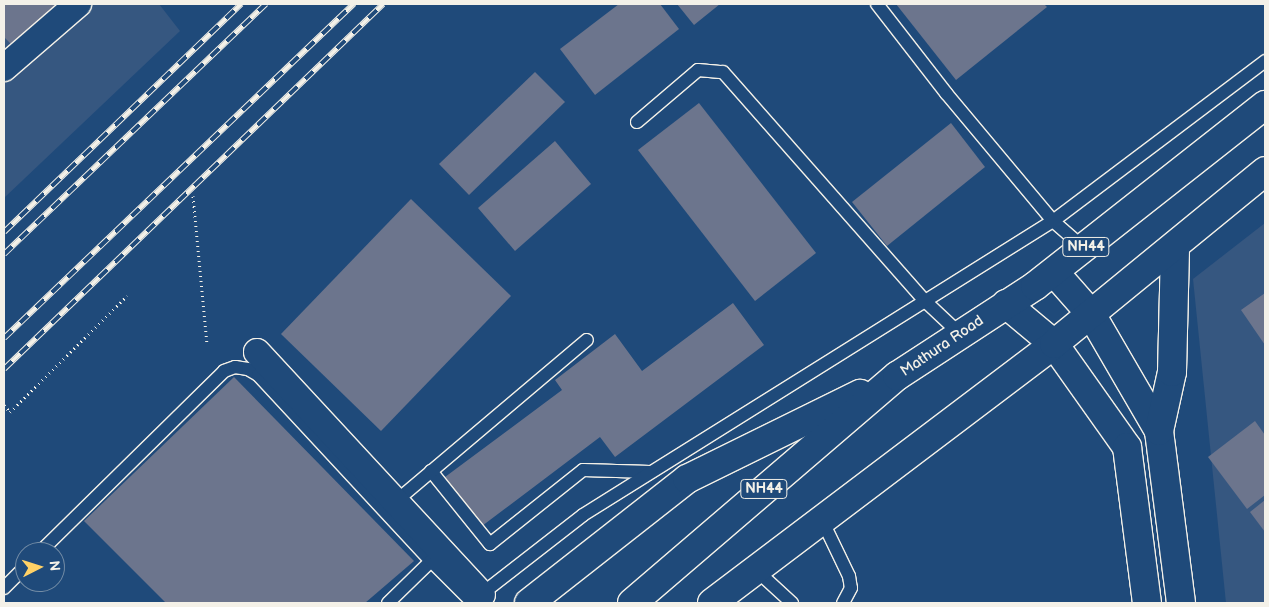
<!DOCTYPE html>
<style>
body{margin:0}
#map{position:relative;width:1269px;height:607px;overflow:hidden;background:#1f4a7a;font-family:"Balsamiq Sans",sans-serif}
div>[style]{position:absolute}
.built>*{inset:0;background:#365780}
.building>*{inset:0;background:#6c758d}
.path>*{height:3px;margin-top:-1.5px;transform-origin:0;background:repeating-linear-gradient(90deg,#f4f1e8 0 1px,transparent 0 5px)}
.roads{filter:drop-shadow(1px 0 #f4f1e8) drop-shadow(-1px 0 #f4f1e8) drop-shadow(0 1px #f4f1e8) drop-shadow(0 -1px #f4f1e8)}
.lane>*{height:12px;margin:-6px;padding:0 6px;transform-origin:6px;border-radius:6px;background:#1f4a7a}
.street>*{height:26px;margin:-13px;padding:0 13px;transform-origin:13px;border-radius:13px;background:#1f4a7a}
.secondary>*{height:28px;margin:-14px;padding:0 14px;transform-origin:14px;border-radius:14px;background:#1f4a7a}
.primary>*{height:28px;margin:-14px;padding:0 14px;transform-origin:14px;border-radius:14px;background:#1f4a7a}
.highway>*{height:28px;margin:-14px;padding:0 14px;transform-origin:14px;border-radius:14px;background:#1f4a7a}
.rail>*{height:5.5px;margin-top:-2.75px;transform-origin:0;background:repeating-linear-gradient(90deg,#1f4a7a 0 11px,#f4f1e8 0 22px);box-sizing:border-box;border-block:1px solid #f4f1e8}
span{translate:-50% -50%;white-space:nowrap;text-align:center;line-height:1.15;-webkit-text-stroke:4px #1f4a7a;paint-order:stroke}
.shield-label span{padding:1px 4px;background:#1f4a7a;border:1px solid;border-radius:4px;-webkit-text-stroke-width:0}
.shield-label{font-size:14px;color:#f4f1e8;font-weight:700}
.street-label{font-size:15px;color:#f4f1e8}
.frame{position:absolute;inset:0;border:5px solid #f4f1e8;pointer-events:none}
.north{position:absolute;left:15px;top:542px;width:50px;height:50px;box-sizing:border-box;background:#1f4a7a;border:1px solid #748da6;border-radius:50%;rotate:85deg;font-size:14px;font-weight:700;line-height:20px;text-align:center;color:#f4f1e8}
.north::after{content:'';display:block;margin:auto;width:18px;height:22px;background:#ffd166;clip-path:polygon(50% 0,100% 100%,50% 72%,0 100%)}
</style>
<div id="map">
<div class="built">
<div style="clip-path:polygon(4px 4px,159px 4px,180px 31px,4px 198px)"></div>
<div style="clip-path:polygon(1265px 223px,1265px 603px,1226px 603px,1193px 279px)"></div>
</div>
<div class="building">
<div style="clip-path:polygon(4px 4px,56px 4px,13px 46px,4px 37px)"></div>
<div style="clip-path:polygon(619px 4px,660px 4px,679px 29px,595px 95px,560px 49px)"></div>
<div style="clip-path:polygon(677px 4px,720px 4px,694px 25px)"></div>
<div style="clip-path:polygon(896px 4px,1044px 4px,1047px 7px,956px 80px)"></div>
<div style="clip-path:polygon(535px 72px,565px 102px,469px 195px,439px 164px)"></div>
<div style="clip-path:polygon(699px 103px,816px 253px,755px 301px,638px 150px)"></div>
<div style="clip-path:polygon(951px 123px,985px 167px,887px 246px,852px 202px)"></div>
<div style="clip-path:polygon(555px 141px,591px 184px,515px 251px,478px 208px)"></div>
<div style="clip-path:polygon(411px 199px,511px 296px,381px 431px,281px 334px)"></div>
<div style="clip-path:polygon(1265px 293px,1265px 345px,1241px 310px)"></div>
<div style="clip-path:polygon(733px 303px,764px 345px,615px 457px,600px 437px,482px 526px,445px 477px,562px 390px,555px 380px,615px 334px,642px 371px)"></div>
<div style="clip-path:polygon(234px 377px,414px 561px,365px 603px,166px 603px,84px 521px)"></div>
<div style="clip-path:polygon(1255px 421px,1265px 435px,1265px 495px,1247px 509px,1208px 457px)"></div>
<div style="clip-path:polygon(1265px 500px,1265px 532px,1250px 512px)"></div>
</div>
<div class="path">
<div style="left:193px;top:196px;width:149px;rotate:84.6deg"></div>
<div style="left:4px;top:405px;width:9px;rotate:49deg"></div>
<div style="left:10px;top:412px;width:165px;rotate:-44.8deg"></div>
</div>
<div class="roads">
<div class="lane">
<div style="left:877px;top:4px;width:113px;rotate:52.2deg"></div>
<div style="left:946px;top:93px;width:167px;rotate:50.1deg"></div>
<div style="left:1053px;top:221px;width:41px;rotate:41.1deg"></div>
<div style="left:637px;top:122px;width:80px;rotate:-40.4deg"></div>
<div style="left:698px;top:70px;width:25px;rotate:5deg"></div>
<div style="left:723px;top:72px;width:307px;rotate:48.6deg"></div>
<div style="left:926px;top:302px;width:45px;rotate:43.2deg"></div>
<div style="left:431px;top:471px;width:94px;rotate:51.1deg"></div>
<div style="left:490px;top:544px;width:119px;rotate:-38.5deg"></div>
<div style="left:583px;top:470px;width:67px;rotate:1.7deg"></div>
<div style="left:395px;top:502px;width:251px;rotate:-40.2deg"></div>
<div style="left:822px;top:520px;width:62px;rotate:64.3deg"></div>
<div style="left:849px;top:576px;width:12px;rotate:81deg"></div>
<div style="left:851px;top:588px;width:17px;rotate:118deg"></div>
<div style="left:40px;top:552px;width:258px;rotate:-44.5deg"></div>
<div style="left:224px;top:371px;width:12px;rotate:-20deg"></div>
<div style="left:235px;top:367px;width:13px;rotate:9deg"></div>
<div style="left:248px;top:369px;width:12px;rotate:31deg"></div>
<div style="left:258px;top:375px;width:254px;rotate:47.1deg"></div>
<div style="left:756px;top:570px;width:49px;rotate:42.5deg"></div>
<div style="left:4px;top:588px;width:30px;rotate:-45deg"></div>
<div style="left:388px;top:603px;width:60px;rotate:-44.3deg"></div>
<div style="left:431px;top:561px;width:58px;rotate:45deg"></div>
<div style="left:470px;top:603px;width:143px;rotate:-37.9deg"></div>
<div style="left:583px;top:515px;width:554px;rotate:-32.03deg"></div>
<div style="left:1053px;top:221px;width:266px;rotate:-37deg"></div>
</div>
<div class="street">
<div style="left:4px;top:68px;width:98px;rotate:-40.9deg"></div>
<div style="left:257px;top:352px;width:331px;rotate:47.2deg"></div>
</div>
<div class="secondary">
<div style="left:1054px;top:272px;width:56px;rotate:48.6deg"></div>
<div style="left:1091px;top:314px;width:135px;rotate:59.8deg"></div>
<div style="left:1159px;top:431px;width:173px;rotate:82.7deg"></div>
<div style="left:1006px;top:304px;width:62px;rotate:39.8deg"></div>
<div style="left:1054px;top:344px;width:126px;rotate:54.7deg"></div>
<div style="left:1127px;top:447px;width:157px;rotate:82.7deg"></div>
</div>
<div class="primary">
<div style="left:1159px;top:431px;width:60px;rotate:-77.6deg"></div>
<div style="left:1172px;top:372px;width:126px;rotate:-88.6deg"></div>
</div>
<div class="highway">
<div style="left:529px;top:603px;width:201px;rotate:-38.1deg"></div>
<div style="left:687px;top:479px;width:193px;rotate:-26.2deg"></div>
<div style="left:632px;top:603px;width:349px;rotate:-40.6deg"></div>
<div style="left:897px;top:376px;width:165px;rotate:-33.1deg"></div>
<div style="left:1035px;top:286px;width:293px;rotate:-38.2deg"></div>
<div style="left:712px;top:603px;width:429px;rotate:-37.1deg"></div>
<div style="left:1054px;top:344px;width:273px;rotate:-39.3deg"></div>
</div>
</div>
<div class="rail">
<div style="left:4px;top:232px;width:329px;rotate:-43.9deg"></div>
<div style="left:4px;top:254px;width:362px;rotate:-43.7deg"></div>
<div style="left:4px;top:338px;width:484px;rotate:-43.7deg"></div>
<div style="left:4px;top:369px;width:526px;rotate:-43.92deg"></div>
</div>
<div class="shield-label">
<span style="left:1086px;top:247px">NH44</span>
<span style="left:764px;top:489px">NH44</span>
</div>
<div class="street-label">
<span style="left:942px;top:346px;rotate:-34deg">Mathura Road</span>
</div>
<div class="frame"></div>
<div class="north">N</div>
</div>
